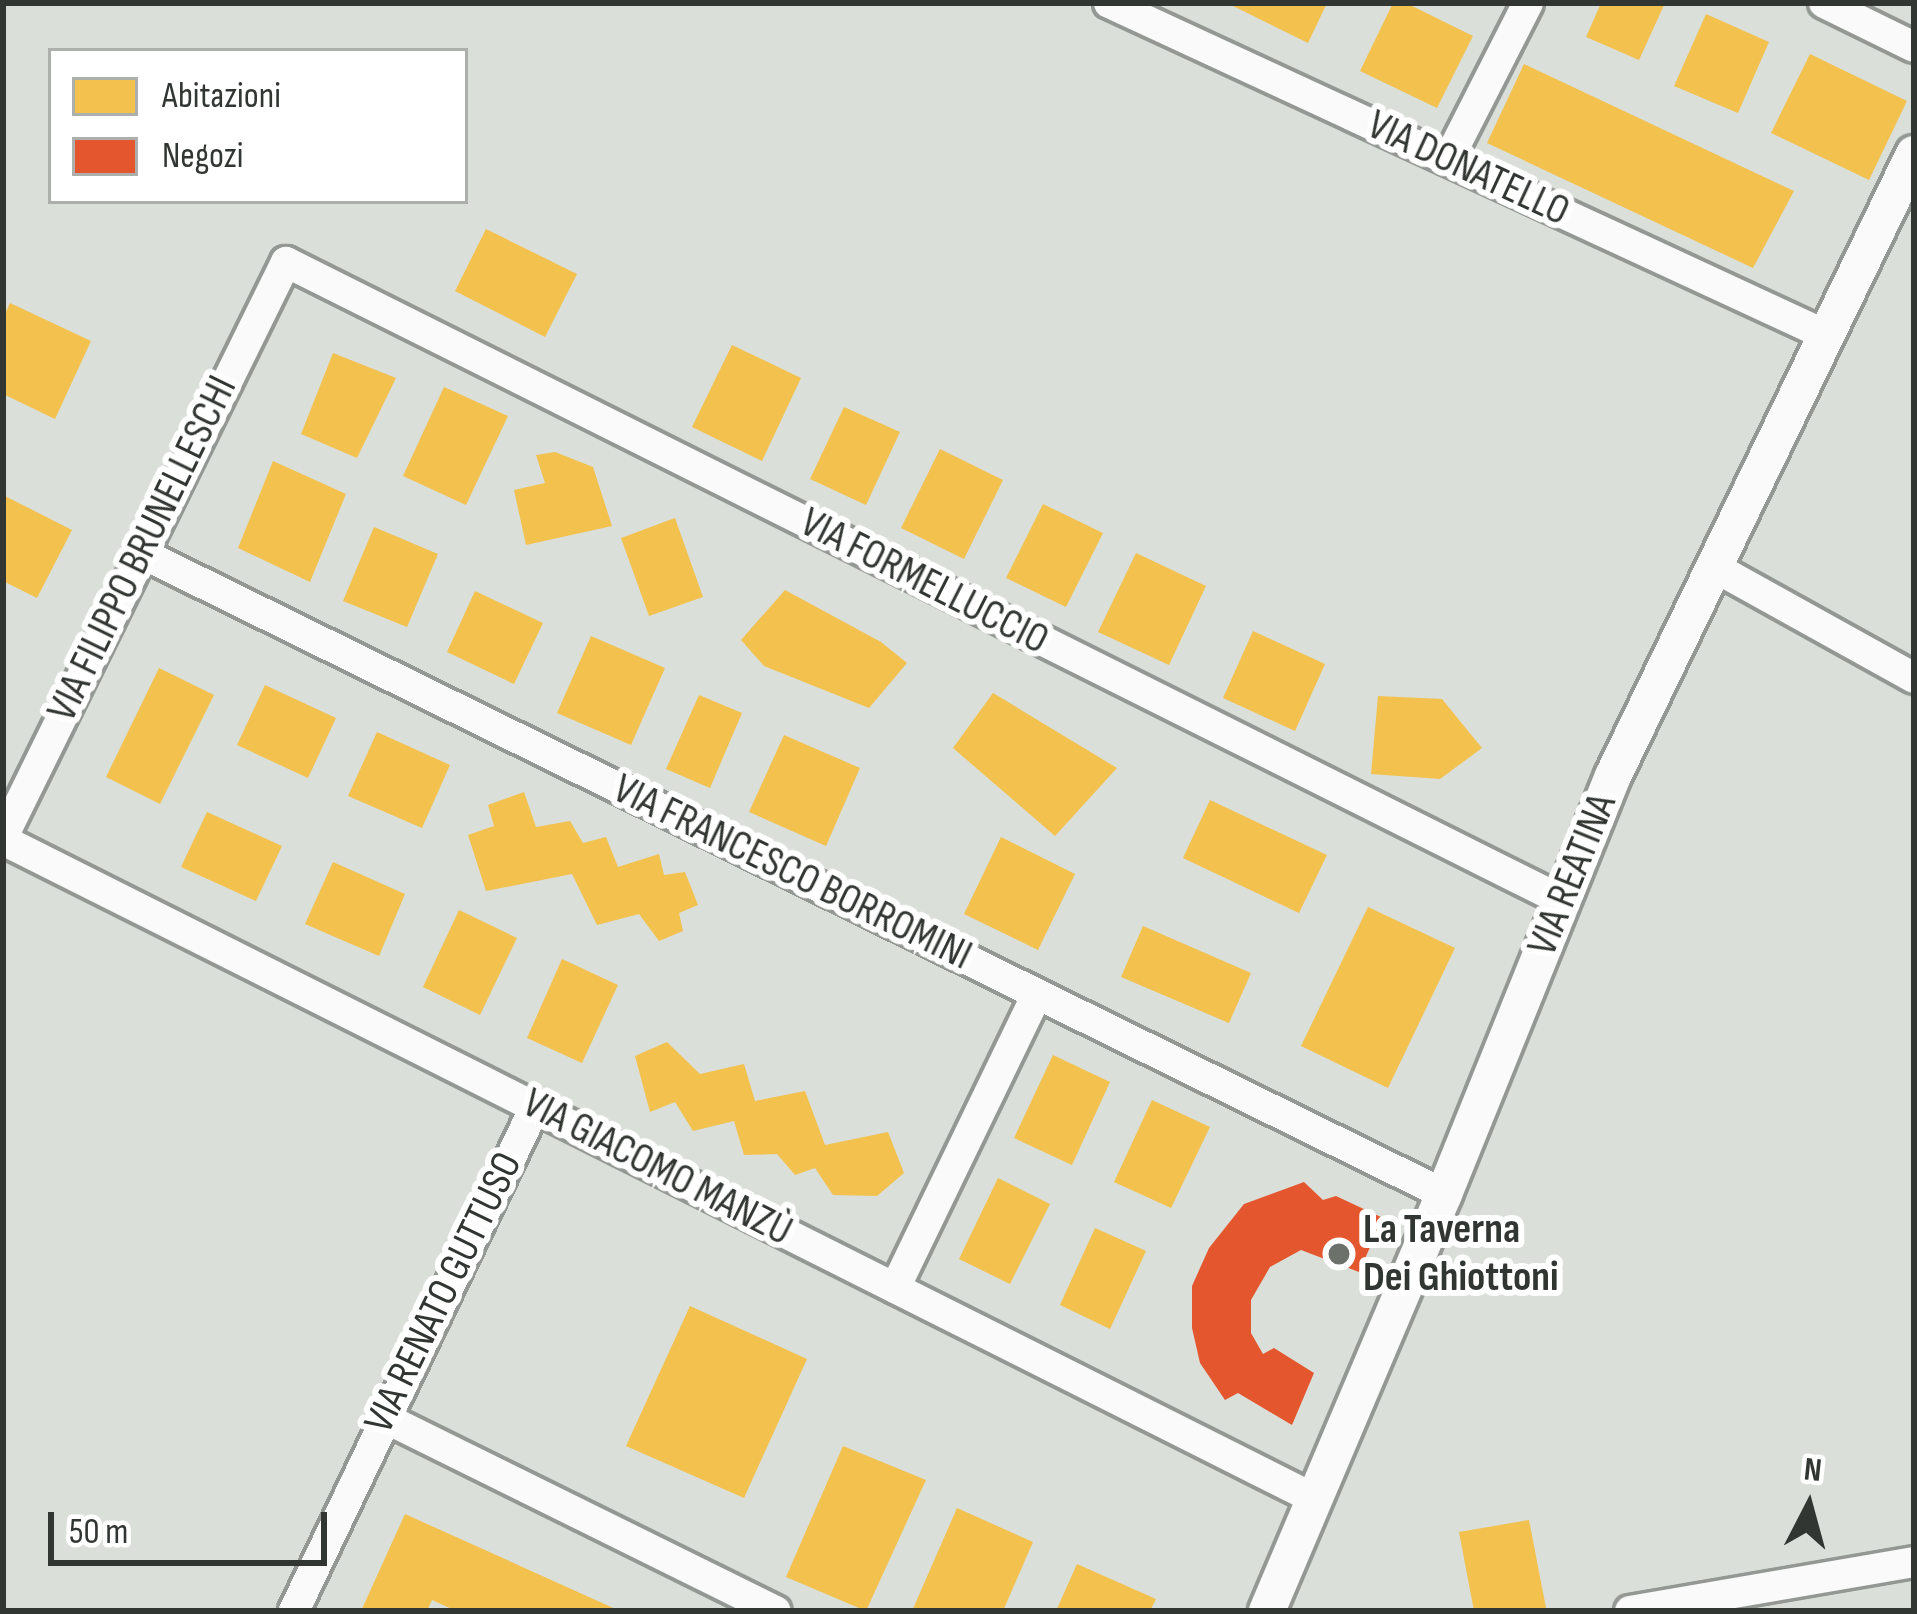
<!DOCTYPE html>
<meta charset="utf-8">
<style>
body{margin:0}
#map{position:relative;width:1917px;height:1614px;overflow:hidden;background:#dadfd9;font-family:"Sofia Sans Condensed",sans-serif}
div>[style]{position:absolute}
.homes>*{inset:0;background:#f2c14e}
.shops>*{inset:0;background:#e4572e}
.roads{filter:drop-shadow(3px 0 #949894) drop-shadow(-3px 0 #949894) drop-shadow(0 3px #949894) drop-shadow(0 -3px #949894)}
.minor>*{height:30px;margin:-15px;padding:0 15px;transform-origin:15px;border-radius:15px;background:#f9faf9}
.tertiary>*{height:36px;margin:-18px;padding:0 18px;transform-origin:18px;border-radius:18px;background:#f9faf9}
.dots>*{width:33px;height:33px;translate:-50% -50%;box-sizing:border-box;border:6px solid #fff;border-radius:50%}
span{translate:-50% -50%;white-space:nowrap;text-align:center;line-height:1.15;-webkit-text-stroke:12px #fff;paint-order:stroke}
.street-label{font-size:42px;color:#323632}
.poi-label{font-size:42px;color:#323632;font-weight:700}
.left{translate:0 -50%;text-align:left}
.frame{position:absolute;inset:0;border:6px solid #323632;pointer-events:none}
.legend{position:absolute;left:48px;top:48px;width:420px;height:156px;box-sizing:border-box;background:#fff;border:3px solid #adafad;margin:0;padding:15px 21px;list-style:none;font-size:36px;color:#323632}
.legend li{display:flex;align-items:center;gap:24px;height:60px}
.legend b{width:60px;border:3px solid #adafad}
.north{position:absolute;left:1749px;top:1446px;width:120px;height:120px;-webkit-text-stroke:9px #fff;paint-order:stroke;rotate:6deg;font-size:33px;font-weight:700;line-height:48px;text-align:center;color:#323632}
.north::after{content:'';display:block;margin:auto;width:42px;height:54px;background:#323632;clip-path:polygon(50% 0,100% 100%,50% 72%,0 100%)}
.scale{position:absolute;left:48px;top:1512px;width:279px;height:54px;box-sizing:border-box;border:6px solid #323632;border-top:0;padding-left:15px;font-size:36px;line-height:42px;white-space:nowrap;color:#323632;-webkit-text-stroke:9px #fff;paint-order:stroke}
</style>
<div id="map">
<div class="homes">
<div style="clip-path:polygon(1227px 3px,1327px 3px,1308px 43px)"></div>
<div style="clip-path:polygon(1393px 3px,1406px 3px,1473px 36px,1437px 108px,1360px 71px)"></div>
<div style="clip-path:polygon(1601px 3px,1665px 3px,1639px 60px,1586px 37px)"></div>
<div style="clip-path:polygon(1706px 14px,1769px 42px,1738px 113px,1674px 86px)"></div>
<div style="clip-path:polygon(1810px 54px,1907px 101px,1869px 180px,1771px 133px)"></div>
<div style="clip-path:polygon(1524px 64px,1794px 191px,1753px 268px,1487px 143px)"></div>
<div style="clip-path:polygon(486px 229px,577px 274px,545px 337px,455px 291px)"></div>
<div style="clip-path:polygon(10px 303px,91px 341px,55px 419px,3px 394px,3px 318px)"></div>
<div style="clip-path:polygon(732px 345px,801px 378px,762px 461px,692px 427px)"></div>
<div style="clip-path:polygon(333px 353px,396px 378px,357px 458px,301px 434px)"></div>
<div style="clip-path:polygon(444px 387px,508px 416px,466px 505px,403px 476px)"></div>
<div style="clip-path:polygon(844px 407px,900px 432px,866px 505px,810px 479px)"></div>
<div style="clip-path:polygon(940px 449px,1003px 480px,964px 559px,901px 528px)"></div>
<div style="clip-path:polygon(555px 452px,593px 467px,612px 526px,526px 545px,514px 490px,545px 483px,536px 455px)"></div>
<div style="clip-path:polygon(273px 461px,346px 494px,310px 582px,238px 548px)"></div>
<div style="clip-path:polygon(3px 495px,72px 530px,37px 598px,3px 581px)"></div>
<div style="clip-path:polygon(1043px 504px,1103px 533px,1066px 607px,1006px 578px)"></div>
<div style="clip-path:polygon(675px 518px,703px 597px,649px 616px,621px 538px)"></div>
<div style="clip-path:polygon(374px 527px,438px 554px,407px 627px,343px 601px)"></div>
<div style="clip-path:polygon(1136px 553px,1206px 586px,1169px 665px,1098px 632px)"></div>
<div style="clip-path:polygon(785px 590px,881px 642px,907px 663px,869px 708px,764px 666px,741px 640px)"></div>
<div style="clip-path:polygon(475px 591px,543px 623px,514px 684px,447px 652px)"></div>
<div style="clip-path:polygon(1253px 631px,1325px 664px,1295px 731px,1223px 698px)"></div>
<div style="clip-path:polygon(591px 636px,665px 668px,631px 745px,557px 713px)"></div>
<div style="clip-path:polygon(159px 668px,214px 695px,160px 804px,106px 777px)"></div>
<div style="clip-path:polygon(265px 685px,336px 718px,308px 778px,237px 745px)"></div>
<div style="clip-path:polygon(993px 693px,1117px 768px,1055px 836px,953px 748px)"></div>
<div style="clip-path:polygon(699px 695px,742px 713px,710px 788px,666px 769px)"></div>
<div style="clip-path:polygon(1378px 696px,1442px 699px,1482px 748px,1440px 779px,1371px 774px)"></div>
<div style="clip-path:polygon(377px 732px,450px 765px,422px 828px,348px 796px)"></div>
<div style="clip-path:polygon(784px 735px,860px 768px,826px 846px,749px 812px)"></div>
<div style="clip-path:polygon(524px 792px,536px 827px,570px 821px,583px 843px,606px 837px,618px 867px,659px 854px,664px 875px,685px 872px,698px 905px,679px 913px,683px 931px,659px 941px,639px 914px,597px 925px,572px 874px,486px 891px,468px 835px,494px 826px,488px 805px)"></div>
<div style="clip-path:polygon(1210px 800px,1327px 855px,1299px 913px,1183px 858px)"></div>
<div style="clip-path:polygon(207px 812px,282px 846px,256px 901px,181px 867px)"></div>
<div style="clip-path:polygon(1001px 837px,1075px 874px,1038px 950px,964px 914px)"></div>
<div style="clip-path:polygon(333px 862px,405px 894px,379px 956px,305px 924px)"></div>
<div style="clip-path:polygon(1368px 907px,1455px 948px,1388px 1088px,1301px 1046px)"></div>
<div style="clip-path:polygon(459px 910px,517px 938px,480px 1015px,423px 987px)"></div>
<div style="clip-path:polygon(1143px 926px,1251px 973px,1229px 1023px,1121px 977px)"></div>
<div style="clip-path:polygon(562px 959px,618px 985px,582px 1063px,527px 1038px)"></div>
<div style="clip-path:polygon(667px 1042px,700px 1074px,744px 1064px,755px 1101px,805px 1091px,825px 1145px,888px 1132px,904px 1173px,877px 1196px,833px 1195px,815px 1168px,795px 1175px,777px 1154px,744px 1155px,734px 1121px,693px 1131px,675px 1102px,650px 1112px,635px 1056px)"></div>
<div style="clip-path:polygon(1053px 1055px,1110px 1082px,1072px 1165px,1014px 1138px)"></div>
<div style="clip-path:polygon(1152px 1100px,1210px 1127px,1171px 1208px,1114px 1182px)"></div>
<div style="clip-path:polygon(998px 1178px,1050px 1204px,1010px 1284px,959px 1259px)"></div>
<div style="clip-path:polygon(1095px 1228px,1146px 1251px,1110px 1329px,1060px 1305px)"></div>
<div style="clip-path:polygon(690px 1306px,807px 1359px,744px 1498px,626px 1446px)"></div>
<div style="clip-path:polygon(843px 1446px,926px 1480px,866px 1611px,786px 1577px)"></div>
<div style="clip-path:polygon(957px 1508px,1033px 1542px,1003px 1611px,912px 1611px)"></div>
<div style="clip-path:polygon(405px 1514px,620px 1611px,456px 1611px,432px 1600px,427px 1611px,361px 1611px)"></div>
<div style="clip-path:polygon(1529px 1520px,1546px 1608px,1474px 1611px,1459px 1532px)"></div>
<div style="clip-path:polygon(1077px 1564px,1156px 1599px,1150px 1611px,1056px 1611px)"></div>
</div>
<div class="shops">
<div style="clip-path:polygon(1304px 1182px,1323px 1200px,1336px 1196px,1383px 1218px,1359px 1272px,1301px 1250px,1270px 1267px,1251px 1300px,1251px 1333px,1263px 1354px,1274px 1348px,1314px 1373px,1292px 1425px,1238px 1393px,1225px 1400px,1200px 1363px,1192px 1328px,1192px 1286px,1209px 1248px,1244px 1204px)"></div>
</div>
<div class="roads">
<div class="minor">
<div style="left:1109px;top:3px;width:790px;rotate:24.85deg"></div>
<div style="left:1824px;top:3px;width:100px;rotate:26.1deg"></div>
<div style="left:1448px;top:160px;width:176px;rotate:-63deg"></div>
<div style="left:139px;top:552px;width:1454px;rotate:26.2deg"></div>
<div style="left:1714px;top:567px;width:229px;rotate:29deg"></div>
<div style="left:3px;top:837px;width:641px;rotate:-63.79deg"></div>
<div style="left:286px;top:262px;width:1428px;rotate:26.58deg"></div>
<div style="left:3px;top:840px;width:1464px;rotate:26.67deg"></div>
<div style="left:895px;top:1288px;width:326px;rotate:-64.2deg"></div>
<div style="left:383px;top:1417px;width:438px;rotate:26.3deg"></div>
<div style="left:294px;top:1611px;width:559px;rotate:-64.44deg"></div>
<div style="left:1630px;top:1611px;width:288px;rotate:-9.8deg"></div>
</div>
<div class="tertiary">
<div style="left:1267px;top:1611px;width:453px;rotate:-67deg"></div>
<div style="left:1444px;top:1194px;width:451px;rotate:-68deg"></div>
<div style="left:1613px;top:776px;width:691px;rotate:-64.18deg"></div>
</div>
</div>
<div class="dots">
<div style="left:1339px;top:1254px;background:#6d716c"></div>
</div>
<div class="street-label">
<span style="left:1468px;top:169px;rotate:25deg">VIA DONATELLO</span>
<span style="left:143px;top:549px;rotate:-64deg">VIA FILIPPO BRUNELLESCHI</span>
<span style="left:924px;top:582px;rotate:27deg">VIA FORMELLUCCIO</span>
<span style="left:792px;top:873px;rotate:26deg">VIA FRANCESCO BORROMINI</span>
<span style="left:1573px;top:875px;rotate:-68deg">VIA REATINA</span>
<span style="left:657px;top:1168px;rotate:27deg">VIA GIACOMO MANZÙ</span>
<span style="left:444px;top:1293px;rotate:-64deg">VIA RENATO GUTTUSO</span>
</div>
<div class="poi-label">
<span class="left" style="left:1363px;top:1254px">La Taverna<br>Dei Ghiottoni</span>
</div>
<div class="frame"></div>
<ul class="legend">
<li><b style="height:33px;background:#f2c14e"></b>Abitazioni</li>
<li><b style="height:33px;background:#e4572e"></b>Negozi</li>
</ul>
<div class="north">N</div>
<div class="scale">50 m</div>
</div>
